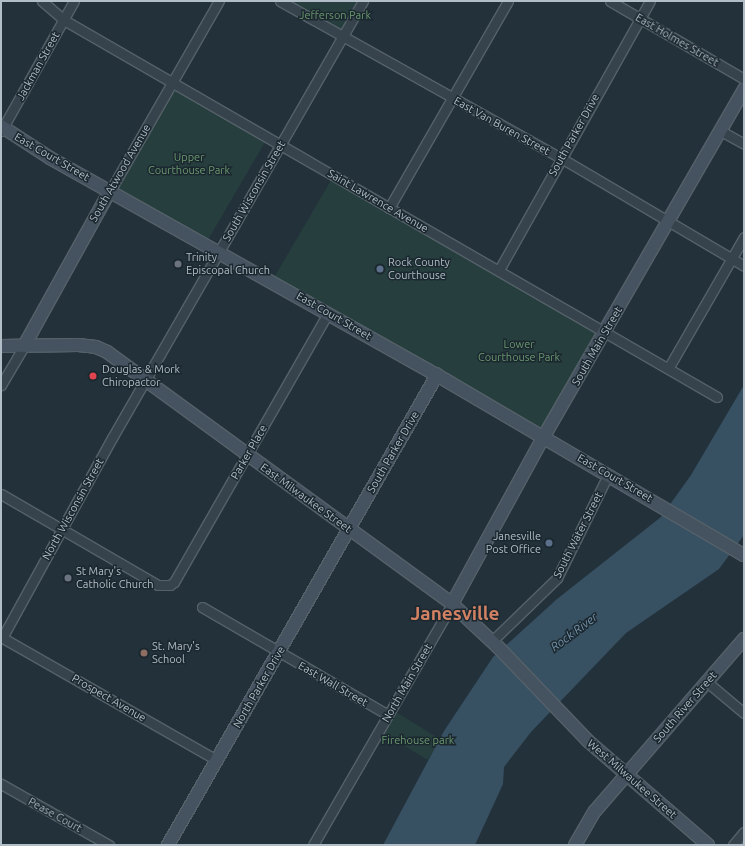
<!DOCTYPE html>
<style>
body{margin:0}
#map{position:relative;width:745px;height:846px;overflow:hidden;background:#23313b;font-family:Ubuntu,sans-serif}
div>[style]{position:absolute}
.green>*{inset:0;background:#263e3d}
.water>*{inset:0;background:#375062}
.roads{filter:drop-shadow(1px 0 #556169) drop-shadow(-1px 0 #556169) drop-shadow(0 1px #556169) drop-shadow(0 -1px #556169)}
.street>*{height:9px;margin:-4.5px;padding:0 4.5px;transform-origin:4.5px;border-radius:4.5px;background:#37434c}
.secondary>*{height:12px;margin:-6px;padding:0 6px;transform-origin:6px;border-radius:6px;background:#45525f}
.dots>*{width:11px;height:11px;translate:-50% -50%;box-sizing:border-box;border:2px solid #1c2830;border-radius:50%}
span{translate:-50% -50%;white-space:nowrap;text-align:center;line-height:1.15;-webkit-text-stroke:3px #1c2830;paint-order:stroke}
.park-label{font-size:11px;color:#6a986e}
.street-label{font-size:11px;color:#b2bec7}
.poi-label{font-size:11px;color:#b2bec7}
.left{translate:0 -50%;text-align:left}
.right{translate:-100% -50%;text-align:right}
.water-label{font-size:12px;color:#7393aa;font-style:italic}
.town-label{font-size:19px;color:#d28263;font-weight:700}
.frame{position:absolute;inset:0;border:2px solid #b2bec7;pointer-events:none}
</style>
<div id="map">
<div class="green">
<div style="clip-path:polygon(280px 1px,363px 1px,342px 36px)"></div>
<div style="clip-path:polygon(173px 82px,268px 137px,205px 245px,110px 191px)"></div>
<div style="clip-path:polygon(334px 175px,606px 330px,544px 436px,272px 281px)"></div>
<div style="clip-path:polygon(391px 709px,440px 739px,428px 760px,379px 731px)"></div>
</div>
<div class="water">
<div style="clip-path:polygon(744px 385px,744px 535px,719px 569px,626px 633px,531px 732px,504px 767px,503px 784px,475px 845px,383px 845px,444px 731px,493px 657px,557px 599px,661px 517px,691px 475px)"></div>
</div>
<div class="roads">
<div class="street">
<div style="left:42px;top:1px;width:29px;rotate:41deg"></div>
<div style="left:64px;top:20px;width:754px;rotate:30deg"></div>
<div style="left:280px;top:1px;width:322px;rotate:29.2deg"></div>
<div style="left:561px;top:158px;width:212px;rotate:30.5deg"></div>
<div style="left:610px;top:1px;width:155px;rotate:30.2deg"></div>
<div style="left:1px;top:131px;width:149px;rotate:-60.7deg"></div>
<div style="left:721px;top:131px;width:26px;rotate:29deg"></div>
<div style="left:110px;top:191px;width:219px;rotate:-60.2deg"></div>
<div style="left:389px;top:208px;width:239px;rotate:-60.1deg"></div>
<div style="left:499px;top:270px;width:308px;rotate:-60.7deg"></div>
<div style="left:669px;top:367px;width:150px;rotate:-60deg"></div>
<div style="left:1px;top:385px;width:45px;rotate:-59.5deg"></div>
<div style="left:1px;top:494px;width:181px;rotate:30.1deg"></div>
<div style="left:158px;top:585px;width:12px"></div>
<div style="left:170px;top:585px;width:5px;rotate:-37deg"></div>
<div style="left:174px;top:582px;width:310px;rotate:-60.2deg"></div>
<div style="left:202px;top:607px;width:215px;rotate:30.1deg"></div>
<div style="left:1px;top:637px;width:249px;rotate:29.7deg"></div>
<div style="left:2px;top:638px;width:228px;rotate:-61.2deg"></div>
<div style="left:112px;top:438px;width:504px;rotate:-60.13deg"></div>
<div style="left:492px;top:641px;width:91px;rotate:-44.1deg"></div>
<div style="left:557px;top:578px;width:115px;rotate:-63.7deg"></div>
<div style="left:707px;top:682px;width:48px;rotate:40deg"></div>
<div style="left:1px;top:784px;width:124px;rotate:29.5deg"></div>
<div style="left:313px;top:845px;width:278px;rotate:-60deg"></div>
<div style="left:733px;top:845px;width:17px;rotate:-50deg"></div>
</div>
<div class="secondary">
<div style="left:1px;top:126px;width:59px;rotate:33.1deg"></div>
<div style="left:50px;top:158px;width:455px;rotate:29.3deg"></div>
<div style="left:447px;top:381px;width:344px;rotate:30.4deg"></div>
<div style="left:1px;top:346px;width:77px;rotate:-0.7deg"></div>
<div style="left:78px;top:345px;width:18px;rotate:6deg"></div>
<div style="left:96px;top:347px;width:12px;rotate:24deg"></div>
<div style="left:107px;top:352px;width:427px;rotate:36.1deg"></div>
<div style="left:452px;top:604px;width:63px;rotate:43.1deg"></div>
<div style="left:498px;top:647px;width:130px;rotate:46.2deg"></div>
<div style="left:588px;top:741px;width:159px;rotate:40.9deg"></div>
<div style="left:24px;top:346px;width:177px;rotate:-61deg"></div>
<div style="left:452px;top:604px;width:192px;rotate:-61.3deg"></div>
<div style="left:544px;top:436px;width:401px;rotate:-60deg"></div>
<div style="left:168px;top:845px;width:542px;rotate:-60.22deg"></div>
<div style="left:575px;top:845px;width:39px;rotate:-60deg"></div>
<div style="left:595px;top:811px;width:228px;rotate:-49.1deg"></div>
</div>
</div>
<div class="dots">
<div style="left:178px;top:264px;background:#6b7280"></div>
<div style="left:380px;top:269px;background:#5c6f8a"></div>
<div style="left:93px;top:376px;background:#e0444e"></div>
<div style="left:549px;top:543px;background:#5c6f8a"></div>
<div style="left:68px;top:578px;background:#6b7280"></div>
<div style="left:144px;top:653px;background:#8d6e63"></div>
</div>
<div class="park-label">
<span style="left:335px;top:15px">Jefferson Park</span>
<span style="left:189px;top:164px">Upper<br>Courthouse Park</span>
<span style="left:519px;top:351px">Lower<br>Courthouse Park</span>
<span style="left:418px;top:740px">Firehouse park</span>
</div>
<div class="street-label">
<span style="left:677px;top:40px;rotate:30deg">East Holmes Street</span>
<span style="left:38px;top:66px;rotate:-61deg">Jackman Street</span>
<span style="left:502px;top:126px;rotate:29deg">East Van Buren Street</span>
<span style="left:574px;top:135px;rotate:-61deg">South Parker Drive</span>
<span style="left:52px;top:157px;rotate:30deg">East Court Street</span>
<span style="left:120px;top:173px;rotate:-60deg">South Atwood Avenue</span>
<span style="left:254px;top:191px;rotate:-60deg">South Wisconsin Street</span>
<span style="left:378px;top:201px;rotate:30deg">Saint Lawrence Avenue</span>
<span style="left:334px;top:316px;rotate:30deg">East Court Street</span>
<span style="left:597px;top:346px;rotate:-60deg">South Main Street</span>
<span style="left:249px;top:452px;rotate:-60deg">Parker Place</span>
<span style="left:393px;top:452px;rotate:-60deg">South Parker Drive</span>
<span style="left:615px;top:478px;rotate:30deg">East Court Street</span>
<span style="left:306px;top:498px;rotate:36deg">East Milwaukee Street</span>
<span style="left:73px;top:509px;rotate:-61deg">North Wisconsin Street</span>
<span style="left:578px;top:535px;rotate:-63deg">South Water Street</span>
<span style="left:407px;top:683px;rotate:-60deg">North Main Street</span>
<span style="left:333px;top:684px;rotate:30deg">East Wall Street</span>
<span style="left:259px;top:687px;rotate:-60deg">North Parker Drive</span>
<span style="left:109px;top:698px;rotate:30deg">Prospect Avenue</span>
<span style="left:685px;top:707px;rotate:-49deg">South River Street</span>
<span style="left:632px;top:779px;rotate:41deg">West Milwaukee Street</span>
<span style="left:55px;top:815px;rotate:29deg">Pease Court</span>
</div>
<div class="poi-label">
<span class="left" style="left:186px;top:264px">Trinity<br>Episcopal Church</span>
<span class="left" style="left:388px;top:269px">Rock County<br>Courthouse</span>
<span class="left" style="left:102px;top:376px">Douglas &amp; Mork<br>Chiropactor</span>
<span class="right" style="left:541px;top:543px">Janesville<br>Post Office</span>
<span class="left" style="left:76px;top:578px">St Mary's<br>Catholic Church</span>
<span class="left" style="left:152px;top:653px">St. Mary's<br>School</span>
</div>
<div class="water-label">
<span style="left:574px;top:632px;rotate:-37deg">Rock River</span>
</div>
<div class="town-label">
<span style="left:455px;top:614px">Janesville</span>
</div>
<div class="frame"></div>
</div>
